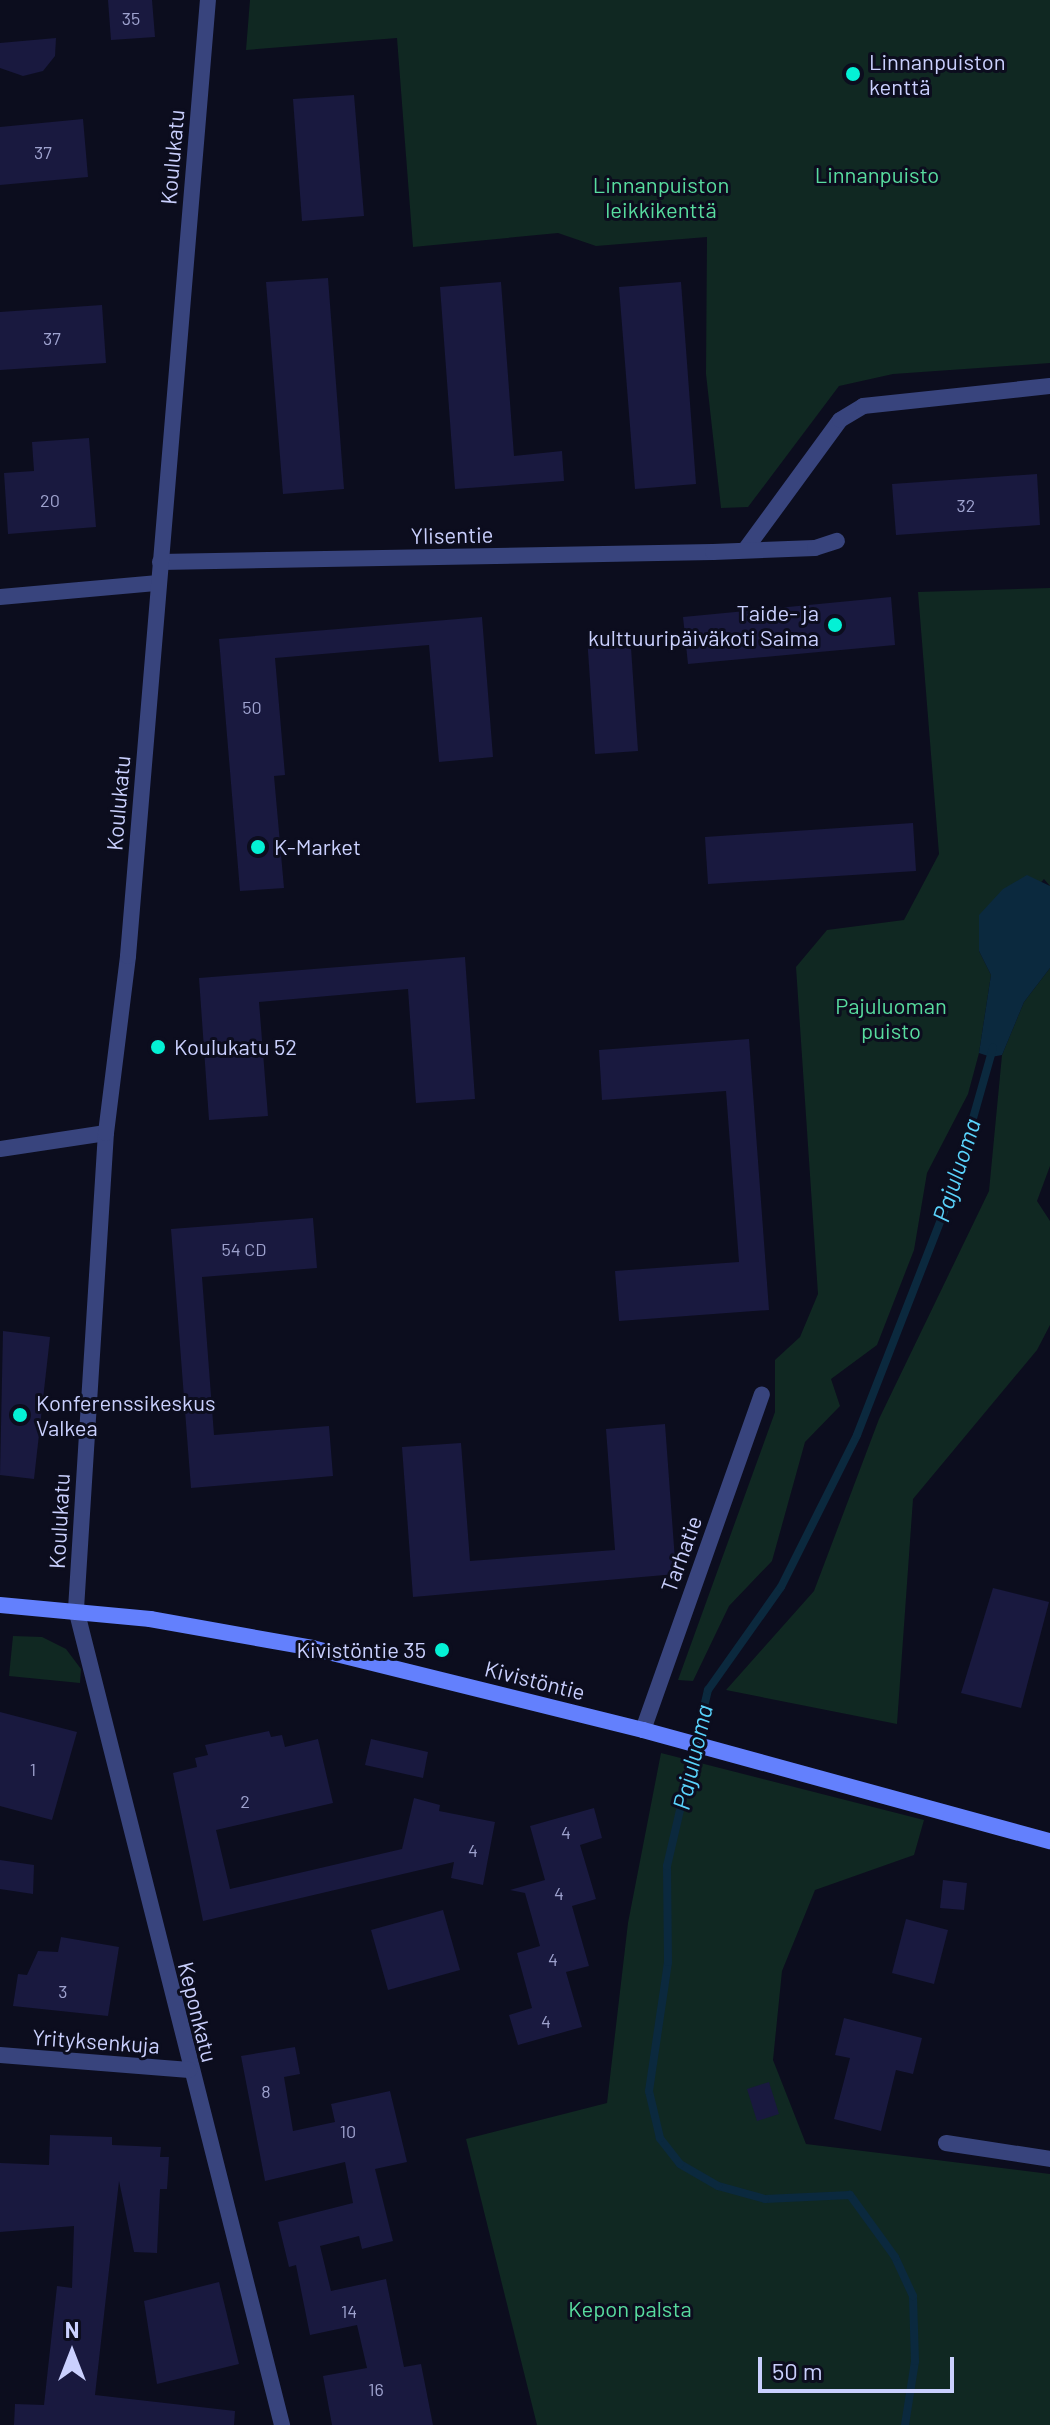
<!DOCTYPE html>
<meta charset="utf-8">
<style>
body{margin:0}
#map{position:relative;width:1050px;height:2425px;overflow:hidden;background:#0c0d1e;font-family:Barlow,sans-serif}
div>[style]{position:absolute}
.green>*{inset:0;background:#102822}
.water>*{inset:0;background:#0b293e}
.stream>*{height:8px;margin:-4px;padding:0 4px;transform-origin:4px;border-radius:4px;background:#0b293e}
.building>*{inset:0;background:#19193f}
.minor>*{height:16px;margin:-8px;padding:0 8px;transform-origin:8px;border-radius:8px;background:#38447d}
.tertiary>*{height:16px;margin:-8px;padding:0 8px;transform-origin:8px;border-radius:8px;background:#38447d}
.secondary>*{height:16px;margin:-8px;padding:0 8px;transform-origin:8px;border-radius:8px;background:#6380fd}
.dots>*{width:22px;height:22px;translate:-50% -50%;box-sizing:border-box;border:4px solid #0c0d1e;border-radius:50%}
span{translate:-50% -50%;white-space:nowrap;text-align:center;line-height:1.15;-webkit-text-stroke:6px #0c0d1e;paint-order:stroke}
.number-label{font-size:18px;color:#9ea2ce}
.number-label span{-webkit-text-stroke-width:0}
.poi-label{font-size:22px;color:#cad0fe}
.left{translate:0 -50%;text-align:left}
.right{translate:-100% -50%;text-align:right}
.street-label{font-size:22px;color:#cad0fe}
.park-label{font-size:22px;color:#58dc9f}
.water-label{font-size:24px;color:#5ad4fd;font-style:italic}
.north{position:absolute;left:32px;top:2313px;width:80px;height:80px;-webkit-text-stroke:6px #0c0d1e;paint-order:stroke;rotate:0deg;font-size:22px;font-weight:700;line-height:32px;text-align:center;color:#cad0fe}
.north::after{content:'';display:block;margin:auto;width:28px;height:36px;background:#cad0fe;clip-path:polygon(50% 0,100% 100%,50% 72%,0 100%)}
.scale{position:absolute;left:758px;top:2357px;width:196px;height:36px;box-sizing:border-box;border:4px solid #cad0fe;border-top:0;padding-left:10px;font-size:24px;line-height:28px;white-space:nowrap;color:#cad0fe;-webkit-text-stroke:6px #0c0d1e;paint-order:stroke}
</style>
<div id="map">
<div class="green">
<div style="clip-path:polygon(250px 0,1050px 0,1050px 363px,893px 374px,839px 386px,748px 507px,721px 508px,706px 374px,707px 237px,596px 246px,558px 233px,413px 247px,397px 38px,246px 50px)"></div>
<div style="clip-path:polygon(1050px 588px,1050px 886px,1044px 879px,979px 951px,991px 975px,979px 1053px,968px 1094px,927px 1173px,914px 1250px,877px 1345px,831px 1379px,840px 1406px,805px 1442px,772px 1561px,729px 1606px,693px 1681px,678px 1680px,775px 1412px,775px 1360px,800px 1337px,818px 1294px,796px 967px,827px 930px,904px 920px,939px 854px,918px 592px)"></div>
<div style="clip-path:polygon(1050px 968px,1050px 1166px,1037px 1201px,1050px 1221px,1050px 1325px,1037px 1350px,913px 1499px,897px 1724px,726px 1690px,814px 1591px,879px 1419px,989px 1191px,1002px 1055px,1024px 1002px)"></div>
<div style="clip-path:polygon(13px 1636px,42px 1637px,66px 1649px,81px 1669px,80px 1683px,9px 1676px)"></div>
<div style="clip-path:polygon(661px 1753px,924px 1820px,914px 1855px,815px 1890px,782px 1971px,773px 2060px,806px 2144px,1050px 2174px,1050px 2425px,537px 2425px,466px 2139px,607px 2103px,628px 1923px)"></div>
</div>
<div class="water">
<div style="clip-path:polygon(1027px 875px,1050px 886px,1050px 968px,1024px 1002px,1002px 1055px,991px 1057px,979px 1053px,991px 975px,979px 951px,979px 915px,1003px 889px)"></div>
</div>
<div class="stream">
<div style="left:905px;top:2425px;width:65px;rotate:-81.1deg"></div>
<div style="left:915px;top:2361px;width:65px;rotate:-91.8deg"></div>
<div style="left:913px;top:2296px;width:43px;rotate:-114.8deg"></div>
<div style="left:895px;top:2257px;width:77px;rotate:-126deg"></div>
<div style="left:850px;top:2195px;width:85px;rotate:177.3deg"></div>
<div style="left:765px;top:2199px;width:49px;rotate:-164.5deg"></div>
<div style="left:718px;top:2186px;width:44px;rotate:-149.9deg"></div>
<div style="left:680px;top:2164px;width:33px;rotate:-128deg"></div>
<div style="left:660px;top:2138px;width:48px;rotate:-103.2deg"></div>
<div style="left:649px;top:2091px;width:130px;rotate:-81.6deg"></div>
<div style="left:668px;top:1962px;width:96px;rotate:-90.6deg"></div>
<div style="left:667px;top:1866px;width:181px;rotate:-76.9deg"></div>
<div style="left:708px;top:1690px;width:126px;rotate:-54.7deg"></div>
<div style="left:781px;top:1587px;width:170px;rotate:-63.4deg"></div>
<div style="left:857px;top:1435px;width:264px;rotate:-68.7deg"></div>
<div style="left:953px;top:1189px;width:147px;rotate:-74.2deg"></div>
</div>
<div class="building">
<div style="clip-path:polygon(108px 0,152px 0,155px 37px,111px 40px)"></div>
<div style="clip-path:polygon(56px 38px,55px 56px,43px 71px,23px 76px,0 68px,0 43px)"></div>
<div style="clip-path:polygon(354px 95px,364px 216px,302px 221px,293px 99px)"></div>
<div style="clip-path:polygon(83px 119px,88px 177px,0 185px,0 127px)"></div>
<div style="clip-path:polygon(328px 278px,344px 489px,283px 494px,266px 282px)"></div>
<div style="clip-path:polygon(501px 282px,514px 456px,562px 451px,564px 481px,455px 489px,440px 287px)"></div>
<div style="clip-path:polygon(681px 282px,696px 484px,635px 489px,619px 287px)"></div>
<div style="clip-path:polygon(102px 305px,106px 363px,0 370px,0 312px)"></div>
<div style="clip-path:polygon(89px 438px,96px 527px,8px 534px,4px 473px,34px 471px,32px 442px)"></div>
<div style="clip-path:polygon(1037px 474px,1040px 525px,896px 535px,892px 484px)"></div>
<div style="clip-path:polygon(891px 597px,895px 645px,688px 664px,683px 617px)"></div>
<div style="clip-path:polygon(482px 617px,493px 757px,439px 762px,429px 645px,275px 658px,285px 775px,274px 776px,284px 888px,240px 891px,219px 639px)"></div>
<div style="clip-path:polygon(630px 633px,638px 751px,595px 754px,587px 636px)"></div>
<div style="clip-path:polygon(913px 823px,916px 871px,708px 884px,705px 837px)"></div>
<div style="clip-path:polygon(465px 957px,475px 1099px,416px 1103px,408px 989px,259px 1002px,268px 1116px,209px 1120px,199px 978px)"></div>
<div style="clip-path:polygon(749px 1039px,769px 1310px,619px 1321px,615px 1271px,739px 1262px,726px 1091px,602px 1100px,599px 1050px)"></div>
<div style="clip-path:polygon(313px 1218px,317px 1268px,202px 1277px,214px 1435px,329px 1426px,333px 1476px,191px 1488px,171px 1229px)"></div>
<div style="clip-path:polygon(3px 1331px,50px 1337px,34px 1479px,0 1475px)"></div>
<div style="clip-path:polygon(665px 1424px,676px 1574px,413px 1597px,402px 1447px,461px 1443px,470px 1561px,615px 1550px,606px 1429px)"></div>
<div style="clip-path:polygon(993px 1588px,1049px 1602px,1021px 1708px,961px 1693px)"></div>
<div style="clip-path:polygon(0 1712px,77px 1732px,52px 1820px,0 1806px)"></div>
<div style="clip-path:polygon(269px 1731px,271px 1737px,282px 1735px,285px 1747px,318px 1739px,333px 1803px,216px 1830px,230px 1889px,402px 1849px,414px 1798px,440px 1805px,439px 1811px,495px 1822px,483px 1885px,451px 1878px,454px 1862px,203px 1921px,173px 1773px,197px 1767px,195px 1758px,208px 1755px,205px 1745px)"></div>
<div style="clip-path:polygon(371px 1739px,428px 1752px,423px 1778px,365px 1765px)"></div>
<div style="clip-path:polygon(594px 1808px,602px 1838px,580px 1845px,596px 1899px,572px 1906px,589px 1966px,566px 1972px,582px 2027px,518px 2045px,509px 2015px,532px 2008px,517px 1953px,540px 1946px,525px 1893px,510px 1890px,545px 1880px,530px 1826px)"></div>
<div style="clip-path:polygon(0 1860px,34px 1865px,33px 1894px,0 1889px)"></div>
<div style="clip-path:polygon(943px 1880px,967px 1883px,964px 1910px,940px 1908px)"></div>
<div style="clip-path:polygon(443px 1910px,460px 1970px,388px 1990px,371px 1930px)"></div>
<div style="clip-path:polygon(906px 1919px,948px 1930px,934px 1984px,892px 1973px)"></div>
<div style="clip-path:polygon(61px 1937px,119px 1947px,108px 2016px,13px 2006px,18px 1974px,27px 1975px,38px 1951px,58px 1952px)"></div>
<div style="clip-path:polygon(844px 2018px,922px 2038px,913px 2074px,896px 2070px,881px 2131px,834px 2119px,850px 2058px,835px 2055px)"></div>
<div style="clip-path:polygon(295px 2047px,300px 2074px,284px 2077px,293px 2131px,335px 2122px,331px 2104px,390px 2091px,407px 2162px,375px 2169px,393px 2241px,362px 2249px,359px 2236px,320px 2246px,331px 2291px,386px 2279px,404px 2367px,421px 2364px,433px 2425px,332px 2425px,323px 2376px,367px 2368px,357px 2325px,310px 2335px,296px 2265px,289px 2267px,278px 2222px,353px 2203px,345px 2162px,265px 2181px,241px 2056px)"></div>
<div style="clip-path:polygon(769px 2082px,779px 2114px,757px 2121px,747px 2089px)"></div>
<div style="clip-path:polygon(50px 2135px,112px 2137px,112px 2145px,161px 2147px,160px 2157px,169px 2157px,167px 2189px,160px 2189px,157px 2253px,134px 2252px,119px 2181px,95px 2395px,235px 2411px,234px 2425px,14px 2425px,15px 2404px,44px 2405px,57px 2286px,72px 2288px,74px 2226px,0 2232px,0 2163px,49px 2165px)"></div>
<div style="clip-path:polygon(219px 2282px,239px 2364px,157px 2384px,144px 2301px)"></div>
</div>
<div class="minor">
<div style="left:745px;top:550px;width:161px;rotate:-53.8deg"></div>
<div style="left:840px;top:420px;width:27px;rotate:-31deg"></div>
<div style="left:863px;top:406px;width:188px;rotate:-6.1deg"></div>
<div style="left:160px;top:562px;width:553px;rotate:-1.04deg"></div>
<div style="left:713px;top:552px;width:102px;rotate:-2.2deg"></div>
<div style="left:815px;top:548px;width:23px;rotate:-18deg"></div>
<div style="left:0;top:597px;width:159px;rotate:-5.1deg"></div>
<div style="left:0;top:1149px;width:107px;rotate:-8.6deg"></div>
<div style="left:76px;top:1609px;width:842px;rotate:75.83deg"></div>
<div style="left:643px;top:1730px;width:356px;rotate:-70.5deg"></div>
<div style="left:0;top:2055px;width:190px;rotate:4.5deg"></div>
<div style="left:946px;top:2143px;width:105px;rotate:8.7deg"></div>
</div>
<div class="tertiary">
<div style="left:76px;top:1609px;width:477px;rotate:-86.4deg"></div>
<div style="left:106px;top:1133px;width:178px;rotate:-82.9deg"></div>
<div style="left:128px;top:956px;width:959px;rotate:-85.22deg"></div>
</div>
<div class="secondary">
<div style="left:0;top:1605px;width:151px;rotate:5.3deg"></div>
<div style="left:150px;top:1619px;width:165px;rotate:10.1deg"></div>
<div style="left:312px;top:1648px;width:341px;rotate:13.9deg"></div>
<div style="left:643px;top:1730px;width:422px;rotate:15.3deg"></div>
</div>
<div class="dots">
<div style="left:853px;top:74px;background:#04f1d5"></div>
<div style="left:835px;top:625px;background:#04f1d5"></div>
<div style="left:258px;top:847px;background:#04f1d5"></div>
<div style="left:158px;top:1047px;background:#04f1d5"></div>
<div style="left:20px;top:1415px;background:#04f1d5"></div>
<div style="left:442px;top:1650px;background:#04f1d5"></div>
</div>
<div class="number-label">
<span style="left:131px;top:18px">35</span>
<span style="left:43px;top:152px">37</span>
<span style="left:52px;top:338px">37</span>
<span style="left:50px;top:500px">20</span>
<span style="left:966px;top:505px">32</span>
<span style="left:252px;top:707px">50</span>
<span style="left:244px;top:1249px">54 CD</span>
<span style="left:33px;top:1769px">1</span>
<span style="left:245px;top:1801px">2</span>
<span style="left:566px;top:1832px">4</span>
<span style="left:473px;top:1850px">4</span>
<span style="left:559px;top:1893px">4</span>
<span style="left:553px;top:1959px">4</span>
<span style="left:63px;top:1991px">3</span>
<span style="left:546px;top:2021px">4</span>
<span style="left:266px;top:2091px">8</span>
<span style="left:348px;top:2131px">10</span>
<span style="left:349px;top:2311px">14</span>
<span style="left:376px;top:2389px">16</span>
</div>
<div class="poi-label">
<span class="left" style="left:869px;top:74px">Linnanpuiston<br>kenttä</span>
<span class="right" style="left:819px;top:625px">Taide- ja<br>kulttuuripäiväkoti Saima</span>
<span class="left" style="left:274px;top:847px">K-Market</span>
<span class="left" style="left:174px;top:1047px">Koulukatu 52</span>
<span class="left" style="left:36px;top:1415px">Konferenssikeskus<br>Valkea</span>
<span class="right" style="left:426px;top:1650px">Kivistöntie 35</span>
</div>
<div class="street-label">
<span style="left:172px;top:157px;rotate:-85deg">Koulukatu</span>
<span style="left:452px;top:535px;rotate:-1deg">Ylisentie</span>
<span style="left:118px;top:803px;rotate:-85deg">Koulukatu</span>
<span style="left:59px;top:1521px;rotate:-87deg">Koulukatu</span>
<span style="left:681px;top:1554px;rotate:-70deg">Tarhatie</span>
<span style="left:535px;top:1680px;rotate:14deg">Kivistöntie</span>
<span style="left:198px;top:2012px;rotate:76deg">Keponkatu</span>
<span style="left:96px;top:2041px;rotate:4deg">Yrityksenkuja</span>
</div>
<div class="park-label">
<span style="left:877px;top:175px">Linnanpuisto</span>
<span style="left:661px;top:197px">Linnanpuiston<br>leikkikenttä</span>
<span style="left:891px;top:1018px">Pajuluoman<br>puisto</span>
<span style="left:630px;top:2309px">Kepon palsta</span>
</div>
<div class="water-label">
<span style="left:956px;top:1170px;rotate:-72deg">Pajuluoma</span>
<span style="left:692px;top:1757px;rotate:-77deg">Pajuluoma</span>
</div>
<div class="north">N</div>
<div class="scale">50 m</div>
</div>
